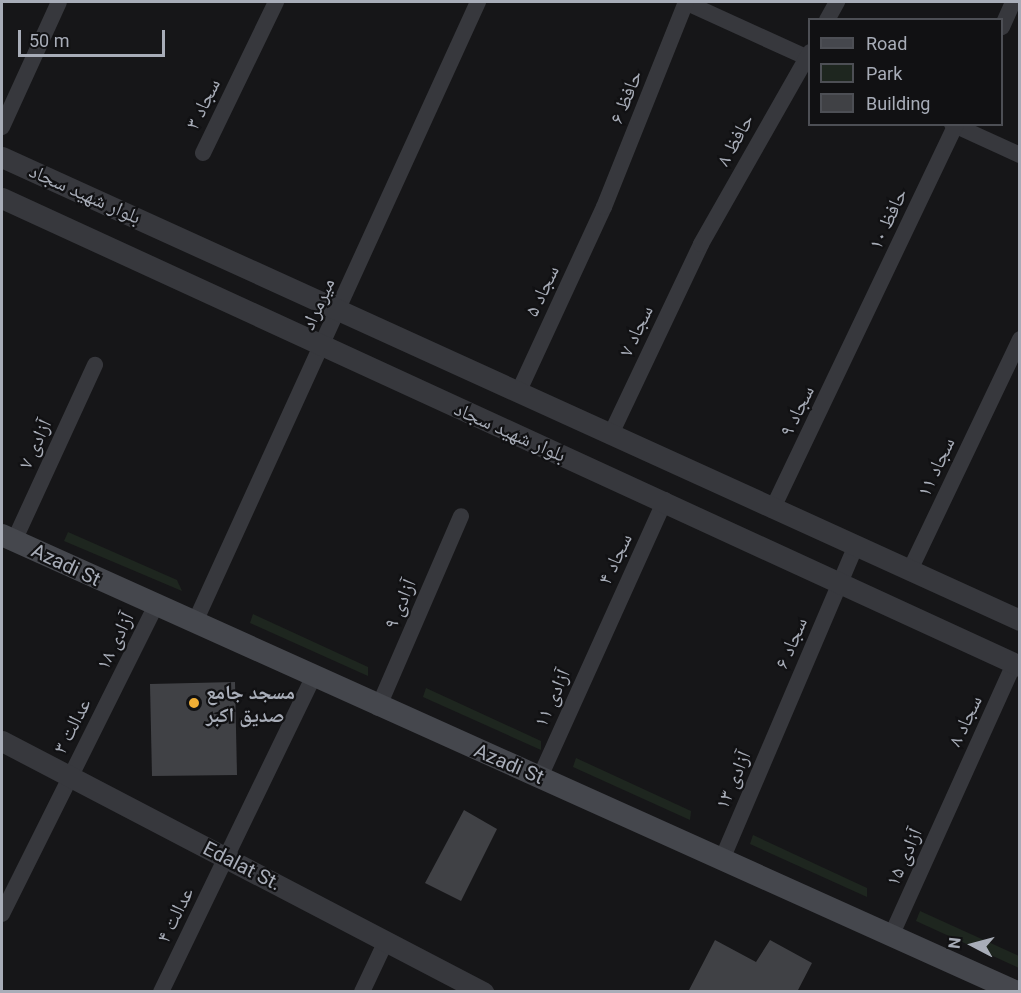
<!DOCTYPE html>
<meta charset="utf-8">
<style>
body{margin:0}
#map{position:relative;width:1021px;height:993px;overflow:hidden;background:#161618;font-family:Roboto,"Noto Naskh Arabic",sans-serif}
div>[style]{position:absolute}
.green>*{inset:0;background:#1e261f}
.building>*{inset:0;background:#404145}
.minor>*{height:16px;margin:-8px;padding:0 8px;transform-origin:8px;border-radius:8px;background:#37383d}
.tertiary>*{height:21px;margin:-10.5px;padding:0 10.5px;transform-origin:10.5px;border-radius:10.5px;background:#37383d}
.secondary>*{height:22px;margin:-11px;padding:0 11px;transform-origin:11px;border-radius:11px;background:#45474d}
.dots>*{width:16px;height:16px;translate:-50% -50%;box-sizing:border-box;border:3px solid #111113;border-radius:50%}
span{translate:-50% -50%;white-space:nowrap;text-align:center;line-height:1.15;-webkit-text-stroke:4.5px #111113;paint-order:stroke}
.street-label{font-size:20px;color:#a8adb8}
.poi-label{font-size:20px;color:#a8adb8;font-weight:700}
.left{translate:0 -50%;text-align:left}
.frame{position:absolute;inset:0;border:3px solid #a8adb8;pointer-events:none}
.legend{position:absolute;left:808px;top:18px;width:195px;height:108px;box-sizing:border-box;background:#111113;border:2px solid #4d4f55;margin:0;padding:8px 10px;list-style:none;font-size:18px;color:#a8adb8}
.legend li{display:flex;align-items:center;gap:12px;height:30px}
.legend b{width:30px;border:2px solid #4d4f55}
.north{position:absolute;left:943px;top:915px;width:60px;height:60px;-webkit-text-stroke:4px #111113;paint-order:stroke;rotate:276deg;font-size:16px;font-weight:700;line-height:24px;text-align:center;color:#a8adb8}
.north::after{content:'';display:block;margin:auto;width:21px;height:27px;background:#a8adb8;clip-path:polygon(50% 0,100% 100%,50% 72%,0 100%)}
.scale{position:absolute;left:18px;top:30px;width:147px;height:27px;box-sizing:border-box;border:3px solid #a8adb8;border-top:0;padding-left:8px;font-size:18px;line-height:21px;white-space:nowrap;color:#a8adb8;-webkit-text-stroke:4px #111113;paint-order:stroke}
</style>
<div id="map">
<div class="green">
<div style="clip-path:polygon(68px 532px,177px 580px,182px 591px,64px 541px)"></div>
<div style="clip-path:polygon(253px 614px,368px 667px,368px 676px,250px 623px)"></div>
<div style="clip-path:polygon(426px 688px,541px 741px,541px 750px,423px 697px)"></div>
<div style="clip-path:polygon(576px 758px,691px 811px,690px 820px,573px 767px)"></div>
<div style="clip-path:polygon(753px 835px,867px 888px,867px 897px,750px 844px)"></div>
<div style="clip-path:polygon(920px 911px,1019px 956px,1019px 968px,916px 921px)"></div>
</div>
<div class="building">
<div style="clip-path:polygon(235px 682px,237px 775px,152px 776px,150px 684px)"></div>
<div style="clip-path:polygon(464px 810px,497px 829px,461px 901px,425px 883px)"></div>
<div style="clip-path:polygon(715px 940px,756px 962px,770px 940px,812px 963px,797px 992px,688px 992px)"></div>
</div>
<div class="minor">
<div style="left:685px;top:2px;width:137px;rotate:24.5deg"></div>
<div style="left:827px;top:20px;width:21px;rotate:-61deg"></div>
<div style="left:1002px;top:27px;width:27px;rotate:-66deg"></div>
<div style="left:952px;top:124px;width:75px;rotate:24.5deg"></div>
<div style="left:2px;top:127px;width:137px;rotate:-65.5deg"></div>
<div style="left:203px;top:153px;width:168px;rotate:-64.2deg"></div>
<div style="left:518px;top:393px;width:205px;rotate:-65.2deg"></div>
<div style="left:604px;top:207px;width:221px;rotate:-68.2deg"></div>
<div style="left:610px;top:436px;width:212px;rotate:-64.6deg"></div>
<div style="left:701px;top:244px;width:221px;rotate:-60.4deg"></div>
<div style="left:772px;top:510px;width:428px;rotate:-64.5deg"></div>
<div style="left:14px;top:541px;width:194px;rotate:-65.3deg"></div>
<div style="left:910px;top:570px;width:256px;rotate:-64.5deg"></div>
<div style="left:195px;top:622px;width:682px;rotate:-65.47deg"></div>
<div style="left:378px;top:708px;width:209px;rotate:-66.6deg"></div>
<div style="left:540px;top:777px;width:304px;rotate:-65.7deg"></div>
<div style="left:723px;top:857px;width:337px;rotate:-66.9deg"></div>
<div style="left:2px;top:914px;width:343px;rotate:-63.5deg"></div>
<div style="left:892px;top:934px;width:296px;rotate:-65.7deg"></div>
<div style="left:161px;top:992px;width:348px;rotate:-64.2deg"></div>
<div style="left:362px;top:992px;width:56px;rotate:-64.8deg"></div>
</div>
<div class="tertiary">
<div style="left:2px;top:157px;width:1118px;rotate:24.46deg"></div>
<div style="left:2px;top:198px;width:1120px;rotate:24.69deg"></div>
<div style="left:2px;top:741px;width:543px;rotate:27.56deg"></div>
</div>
<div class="secondary">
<div style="left:2px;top:535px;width:1113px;rotate:24.24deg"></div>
</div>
<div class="dots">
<div style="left:194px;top:703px;background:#f1af35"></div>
</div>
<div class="street-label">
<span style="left:626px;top:97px;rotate:-68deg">حافظ ۶</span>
<span style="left:203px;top:104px;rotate:-64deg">سجاد ۳</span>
<span style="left:735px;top:140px;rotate:-61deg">حافظ ۸</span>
<span style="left:85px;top:194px;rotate:24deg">بلوار شهید سجاد</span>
<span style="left:888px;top:219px;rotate:-65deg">حافظ ۱۰</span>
<span style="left:542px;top:291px;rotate:-65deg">سجاد ۵</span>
<span style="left:318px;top:304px;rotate:-66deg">میرمراد</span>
<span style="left:636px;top:331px;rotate:-65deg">سجاد ۷</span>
<span style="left:797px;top:411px;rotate:-64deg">سجاد ۹</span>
<span style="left:510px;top:432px;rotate:24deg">بلوار شهید سجاد</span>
<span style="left:35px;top:444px;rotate:-65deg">آزادی ۷</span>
<span style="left:936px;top:467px;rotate:-65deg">سجاد ۱۱</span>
<span style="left:615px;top:559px;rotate:-65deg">سجاد ۴</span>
<span style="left:66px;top:565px;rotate:25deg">Azadi St</span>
<span style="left:400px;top:604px;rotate:-67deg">آزادی ۹</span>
<span style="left:115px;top:641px;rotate:-64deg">آزادی ۱۸</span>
<span style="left:791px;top:643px;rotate:-67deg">سجاد ۶</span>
<span style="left:552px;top:698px;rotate:-66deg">آزادی ۱۱</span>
<span style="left:965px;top:721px;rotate:-65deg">سجاد ۸</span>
<span style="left:72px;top:726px;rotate:-63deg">عدالت ۳</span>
<span style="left:509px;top:764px;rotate:23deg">Azadi St</span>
<span style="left:733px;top:780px;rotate:-67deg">آزادی ۱۳</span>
<span style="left:904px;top:857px;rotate:-66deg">آزادی ۱۵</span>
<span style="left:242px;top:866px;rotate:27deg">Edalat St.</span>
<span style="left:175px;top:915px;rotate:-64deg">عدالت ۴</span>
</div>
<div class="poi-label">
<span class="left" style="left:206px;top:704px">مسجد جامع<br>صدیق اکبر</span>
</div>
<div class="frame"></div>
<ul class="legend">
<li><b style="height:8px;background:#45474d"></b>Road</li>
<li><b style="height:16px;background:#1e261f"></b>Park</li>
<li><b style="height:16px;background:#404145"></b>Building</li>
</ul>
<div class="north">N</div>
<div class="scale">50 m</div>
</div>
